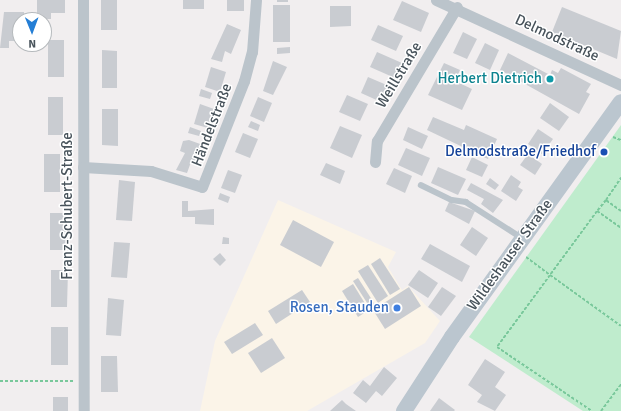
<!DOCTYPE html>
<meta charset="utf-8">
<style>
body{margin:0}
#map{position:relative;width:621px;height:411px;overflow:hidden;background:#f1eeef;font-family:Signika,sans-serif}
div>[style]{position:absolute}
.commercial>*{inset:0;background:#fbf4e8}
.green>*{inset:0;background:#bfeccd}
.building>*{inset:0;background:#c9ccd1}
.path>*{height:2px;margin-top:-1px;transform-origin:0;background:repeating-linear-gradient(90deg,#79c89b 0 3px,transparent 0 5px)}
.service>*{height:5.5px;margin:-2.75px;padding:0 2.75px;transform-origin:2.75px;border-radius:2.75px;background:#bbc4cb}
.minor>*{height:11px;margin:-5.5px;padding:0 5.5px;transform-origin:5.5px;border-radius:5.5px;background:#bbc4cb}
.secondary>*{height:16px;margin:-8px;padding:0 8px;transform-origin:8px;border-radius:8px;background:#bbc6cf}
.dots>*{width:11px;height:11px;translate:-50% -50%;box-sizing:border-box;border:2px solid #fff;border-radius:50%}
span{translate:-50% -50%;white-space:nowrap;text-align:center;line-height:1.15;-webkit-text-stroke:3px #fff;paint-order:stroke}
.street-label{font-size:15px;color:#48535b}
.culture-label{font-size:15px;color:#0d838f}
.right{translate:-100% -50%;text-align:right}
.transit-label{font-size:15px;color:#164399}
.shop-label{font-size:15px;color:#366cbe}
.north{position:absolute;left:12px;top:12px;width:40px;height:40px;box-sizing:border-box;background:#fff;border:1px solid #b6babd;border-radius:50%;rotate:179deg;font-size:11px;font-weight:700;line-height:16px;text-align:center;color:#48535b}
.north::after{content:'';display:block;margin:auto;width:14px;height:18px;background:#247ed5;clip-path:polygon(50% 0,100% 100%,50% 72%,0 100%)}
</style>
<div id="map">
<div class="commercial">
<div style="clip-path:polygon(278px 200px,396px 252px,388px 267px,402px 290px,408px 286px,440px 321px,425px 343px,307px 411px,200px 411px,215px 341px)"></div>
</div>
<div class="green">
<div style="clip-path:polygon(621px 125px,621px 411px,583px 411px,469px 337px)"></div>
</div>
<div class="building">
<div style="clip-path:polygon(37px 0,65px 0,65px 13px,51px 13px,51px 19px,37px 19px)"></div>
<div style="clip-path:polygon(101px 0,117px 0,117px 30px,101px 30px)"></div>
<div style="clip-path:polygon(183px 0,204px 0,204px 9px,183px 9px)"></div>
<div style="clip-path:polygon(227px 0,244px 0,244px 11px,227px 11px)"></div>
<div style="clip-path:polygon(277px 0,288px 0,288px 2px,277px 2px)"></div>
<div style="clip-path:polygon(402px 1px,429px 13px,421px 32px,393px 20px)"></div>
<div style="clip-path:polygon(273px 5px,290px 5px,290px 42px,273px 42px)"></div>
<div style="clip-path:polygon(330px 6px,351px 6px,351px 26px,330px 27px)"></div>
<div style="clip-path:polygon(562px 7px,621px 31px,617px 59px,552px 32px)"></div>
<div style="clip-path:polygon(4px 12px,24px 12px,24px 20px,20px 20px,20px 41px,9px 41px,9px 48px,0 48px)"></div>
<div style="clip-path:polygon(227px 24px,241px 30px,231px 54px,225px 51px,222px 62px,211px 59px)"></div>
<div style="clip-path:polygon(378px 25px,403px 36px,396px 51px,371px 40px)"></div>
<div style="clip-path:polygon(463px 32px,477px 39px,467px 59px,453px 53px)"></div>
<div style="clip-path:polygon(48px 40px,64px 40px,64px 77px,48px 77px)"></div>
<div style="clip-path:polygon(485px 43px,499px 50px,490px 70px,475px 63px)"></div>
<div style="clip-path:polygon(290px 47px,290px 53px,277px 54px,277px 48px)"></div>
<div style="clip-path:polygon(102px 50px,117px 51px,117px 88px,102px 88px)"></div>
<div style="clip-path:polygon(377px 52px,402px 63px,395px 78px,370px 67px)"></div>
<div style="clip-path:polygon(508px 53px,550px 75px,552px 70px,558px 73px,561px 68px,591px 84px,586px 92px,590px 94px,579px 114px,500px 70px)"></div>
<div style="clip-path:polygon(273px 61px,287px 67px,273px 95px,263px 91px)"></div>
<div style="clip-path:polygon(444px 63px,460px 70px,455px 81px,472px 89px,462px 110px,428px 95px)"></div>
<div style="clip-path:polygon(211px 67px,226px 72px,220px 92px,205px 87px)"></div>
<div style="clip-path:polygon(368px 77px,389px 86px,381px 102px,361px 93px)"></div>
<div style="clip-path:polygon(201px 89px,212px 93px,210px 99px,199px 96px)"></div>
<div style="clip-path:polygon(347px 95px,368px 104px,360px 121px,339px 112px)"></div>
<div style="clip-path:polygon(48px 97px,63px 97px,63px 135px,48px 135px)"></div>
<div style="clip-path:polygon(258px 97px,272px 103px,264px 122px,250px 116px)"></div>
<div style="clip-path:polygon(550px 103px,569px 117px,559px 131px,540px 118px)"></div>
<div style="clip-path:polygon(200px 104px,214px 109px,208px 128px,194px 124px)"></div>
<div style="clip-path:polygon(102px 109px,118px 109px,118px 146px,102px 145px)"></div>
<div style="clip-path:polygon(433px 117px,464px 130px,466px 125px,497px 139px,488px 159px,427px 130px)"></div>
<div style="clip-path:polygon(251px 121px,260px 125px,258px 131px,248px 127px)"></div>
<div style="clip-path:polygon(340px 126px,362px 135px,352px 158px,330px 148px)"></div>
<div style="clip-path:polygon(190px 127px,201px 131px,199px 136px,188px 133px)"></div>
<div style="clip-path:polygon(408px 127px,428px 136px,422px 149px,403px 140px)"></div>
<div style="clip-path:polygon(538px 129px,553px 139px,542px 154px,528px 144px)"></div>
<div style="clip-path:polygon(243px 133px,258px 139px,250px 158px,235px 152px)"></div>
<div style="clip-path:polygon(189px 140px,203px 145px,197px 164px,191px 162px,187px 173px,176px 170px,185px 153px,180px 151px,183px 141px)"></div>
<div style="clip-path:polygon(406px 148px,430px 158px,422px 176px,398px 165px)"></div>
<div style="clip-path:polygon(44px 154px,60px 154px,60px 192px,44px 192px)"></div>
<div style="clip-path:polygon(528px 154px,542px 164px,535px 175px,520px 165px)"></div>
<div style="clip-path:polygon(472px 157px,488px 165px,482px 177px,466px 170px)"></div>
<div style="clip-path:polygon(326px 163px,345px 171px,340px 184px,320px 175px)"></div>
<div style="clip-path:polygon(438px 167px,466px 179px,458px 195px,431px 183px)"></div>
<div style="clip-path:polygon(394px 168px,412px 176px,405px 193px,386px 184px)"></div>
<div style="clip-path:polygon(228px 170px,242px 175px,235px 193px,221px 188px)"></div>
<div style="clip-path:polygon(511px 175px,521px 182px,518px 187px,523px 190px,516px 201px,501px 191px)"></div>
<div style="clip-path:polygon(490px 178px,499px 185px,495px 190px,486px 184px)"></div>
<div style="clip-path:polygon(119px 180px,135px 182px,132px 221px,116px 220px)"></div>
<div style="clip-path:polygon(471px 183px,503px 200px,493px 213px,481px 204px,484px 199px,467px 190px)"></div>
<div style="clip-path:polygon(220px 193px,230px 197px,228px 203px,218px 199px)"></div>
<div style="clip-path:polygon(182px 201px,188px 201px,188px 211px,214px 209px,214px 225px,195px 224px,195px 217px,182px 217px)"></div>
<div style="clip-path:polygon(449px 202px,475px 211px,469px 224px,445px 211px)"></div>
<div style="clip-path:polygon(50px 213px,68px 213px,68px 250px,50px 250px)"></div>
<div style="clip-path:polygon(293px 220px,334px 242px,321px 267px,280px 245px)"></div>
<div style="clip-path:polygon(472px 227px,488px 238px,476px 256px,460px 245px)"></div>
<div style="clip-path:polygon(223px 237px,229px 238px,229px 244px,222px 244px)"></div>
<div style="clip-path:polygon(114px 242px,130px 243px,127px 278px,111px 277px)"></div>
<div style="clip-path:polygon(430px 244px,470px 266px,462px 282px,421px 259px)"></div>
<div style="clip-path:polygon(220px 253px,226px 260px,220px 266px,213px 259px)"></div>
<div style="clip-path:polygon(380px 258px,400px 289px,390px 295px,371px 264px)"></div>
<div style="clip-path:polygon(368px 265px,388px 296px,378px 303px,358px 271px)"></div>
<div style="clip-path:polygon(51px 270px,68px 270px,67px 307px,51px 307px)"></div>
<div style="clip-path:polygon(419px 270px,438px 283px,428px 298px,408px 285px)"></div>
<div style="clip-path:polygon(358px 278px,376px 306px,371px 309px,353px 281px)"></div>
<div style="clip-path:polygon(353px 284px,369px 310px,358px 317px,342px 291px)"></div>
<div style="clip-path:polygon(409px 287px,421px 306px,385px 329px,373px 310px)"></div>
<div style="clip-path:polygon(442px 287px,456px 296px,441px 316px,428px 307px)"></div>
<div style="clip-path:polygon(302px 290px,310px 302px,276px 324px,268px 311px)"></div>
<div style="clip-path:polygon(108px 298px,124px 300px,121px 336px,106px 335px)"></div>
<div style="clip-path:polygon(255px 323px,263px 335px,232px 354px,224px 342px)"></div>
<div style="clip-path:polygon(51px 327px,68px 327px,68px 365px,51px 365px)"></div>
<div style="clip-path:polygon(272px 338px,285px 358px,261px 373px,248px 353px)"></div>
<div style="clip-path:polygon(101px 356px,117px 356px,118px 392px,101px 392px)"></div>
<div style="clip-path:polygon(485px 359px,505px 372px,495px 387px,506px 395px,495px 411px,477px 402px,482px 395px,468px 385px)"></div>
<div style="clip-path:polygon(384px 367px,397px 378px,382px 396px,376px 391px,366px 403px,353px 393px,363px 380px,370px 386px)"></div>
<div style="clip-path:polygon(53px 397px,68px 397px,68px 411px,53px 411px)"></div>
<div style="clip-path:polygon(439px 398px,455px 410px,454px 411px,430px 411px)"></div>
<div style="clip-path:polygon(342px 400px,346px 404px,356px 411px,330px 411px)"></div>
</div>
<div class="path">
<div style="left:613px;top:137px;width:9px;rotate:21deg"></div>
<div style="left:606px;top:200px;width:27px;rotate:-56deg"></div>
<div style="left:597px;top:211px;width:79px;rotate:126.3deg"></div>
<div style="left:550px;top:275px;width:87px;rotate:35.7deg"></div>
<div style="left:621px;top:211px;width:19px;rotate:-144deg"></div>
<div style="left:606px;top:200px;width:14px;rotate:129deg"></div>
<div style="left:597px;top:211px;width:29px;rotate:35deg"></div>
<div style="left:526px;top:257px;width:30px;rotate:37deg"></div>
<div style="left:550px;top:275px;width:89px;rotate:126.4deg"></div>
<div style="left:497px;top:347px;width:115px;rotate:34deg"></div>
<div style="left:0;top:381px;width:73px"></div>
<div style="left:601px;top:411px;width:34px;rotate:-53deg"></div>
</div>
<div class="service">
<div style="left:421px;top:185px;width:34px;rotate:26deg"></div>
<div style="left:452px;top:200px;width:14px;rotate:8deg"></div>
<div style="left:466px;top:202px;width:67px;rotate:32.7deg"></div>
</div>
<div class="minor">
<div style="left:83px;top:0;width:411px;rotate:89.9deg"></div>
<div style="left:436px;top:0;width:204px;rotate:24.7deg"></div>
<div style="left:375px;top:162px;width:21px;rotate:-85deg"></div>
<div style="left:377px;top:141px;width:156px;rotate:-59.2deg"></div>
<div style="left:83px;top:167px;width:68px;rotate:3.4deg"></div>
<div style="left:151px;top:171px;width:53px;rotate:17.4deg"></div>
<div style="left:202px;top:187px;width:114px;rotate:-68.4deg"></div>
<div style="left:244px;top:81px;width:30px;rotate:-75deg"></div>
<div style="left:252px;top:52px;width:52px;rotate:-85.6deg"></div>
</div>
<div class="secondary">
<div style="left:404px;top:411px;width:88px;rotate:-57deg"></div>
<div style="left:452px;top:337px;width:289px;rotate:-54.3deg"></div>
</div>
<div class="dots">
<div style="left:550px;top:79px;background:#0f9aa8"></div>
<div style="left:604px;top:152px;background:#1a4fb4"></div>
<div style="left:397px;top:308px;background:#3f7fe0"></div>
</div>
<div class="street-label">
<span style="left:557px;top:38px;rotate:25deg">Delmodstraße</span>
<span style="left:399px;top:75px;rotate:-59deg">Weillstraße</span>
<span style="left:212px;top:125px;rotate:-69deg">Händelstraße</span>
<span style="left:68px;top:206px;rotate:-90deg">Franz-Schubert-Straße</span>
<span style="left:510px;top:255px;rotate:-54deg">Wildeshauser Straße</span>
</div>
<div class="culture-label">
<span class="right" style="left:542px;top:79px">Herbert Dietrich</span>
</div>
<div class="transit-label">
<span class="right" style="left:596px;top:152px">Delmodstraße/Friedhof</span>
</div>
<div class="shop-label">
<span class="right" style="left:389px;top:308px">Rosen, Stauden</span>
</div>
<div class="north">N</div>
</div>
